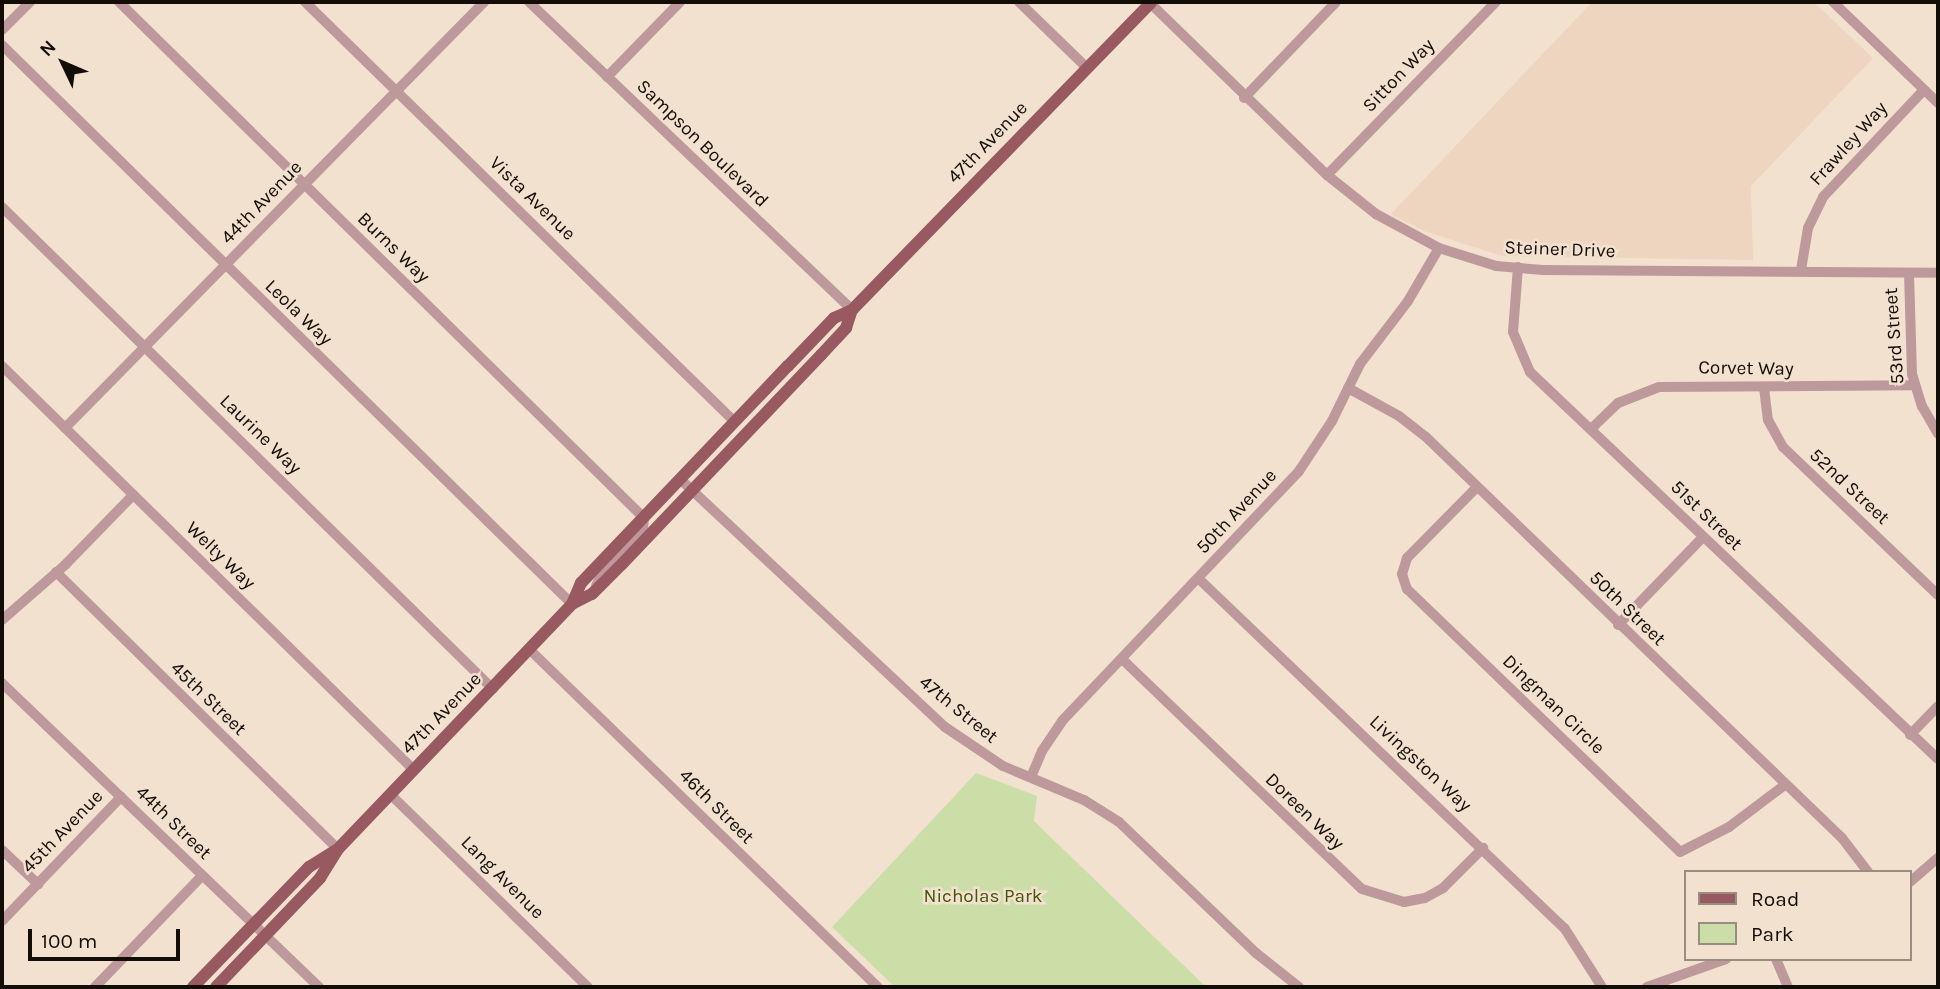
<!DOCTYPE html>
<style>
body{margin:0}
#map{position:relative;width:1940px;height:989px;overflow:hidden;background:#f3e1d0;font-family:Karla,sans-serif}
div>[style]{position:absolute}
.built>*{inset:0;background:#edd5bf}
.green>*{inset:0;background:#cbdea8}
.stream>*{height:2.5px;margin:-1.25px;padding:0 1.25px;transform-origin:1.25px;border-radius:1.25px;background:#7dd7f8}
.minor>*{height:10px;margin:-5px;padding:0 5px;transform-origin:5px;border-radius:5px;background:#be999c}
.major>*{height:12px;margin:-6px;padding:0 6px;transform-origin:6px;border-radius:6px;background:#985961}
span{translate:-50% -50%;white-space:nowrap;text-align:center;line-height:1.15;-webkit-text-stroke:5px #f3e1d0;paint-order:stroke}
.street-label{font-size:19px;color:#120d07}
.park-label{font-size:19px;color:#435706}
.frame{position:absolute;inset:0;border:4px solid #120d07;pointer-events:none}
.legend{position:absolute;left:1684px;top:870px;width:228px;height:91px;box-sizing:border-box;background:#f3e1d0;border:2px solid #998c80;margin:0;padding:9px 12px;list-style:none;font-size:21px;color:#120d07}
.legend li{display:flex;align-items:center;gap:14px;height:35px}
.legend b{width:35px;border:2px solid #998c80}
.north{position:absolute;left:28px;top:28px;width:70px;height:70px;-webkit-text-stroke:5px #f3e1d0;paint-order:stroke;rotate:314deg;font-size:19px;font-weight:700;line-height:28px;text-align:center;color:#120d07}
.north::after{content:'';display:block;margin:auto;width:24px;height:32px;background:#120d07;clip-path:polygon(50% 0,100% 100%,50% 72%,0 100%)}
.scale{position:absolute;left:28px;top:929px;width:152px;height:32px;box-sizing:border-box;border:4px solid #120d07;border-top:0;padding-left:9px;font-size:21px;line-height:24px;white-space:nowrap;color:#120d07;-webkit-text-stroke:5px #f3e1d0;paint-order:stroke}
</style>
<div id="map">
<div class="built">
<div style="clip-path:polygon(1592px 2px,1814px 2px,1873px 58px,1751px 186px,1753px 260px,1502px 256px,1424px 231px,1391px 214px)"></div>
</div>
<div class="green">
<div style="clip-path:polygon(976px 773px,1037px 796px,1034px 821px,1206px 987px,895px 987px,832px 927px)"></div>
</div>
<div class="stream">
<div style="left:1938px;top:987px;width:1px;rotate:-90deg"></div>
</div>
<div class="minor">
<div style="left:119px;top:2px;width:736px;rotate:44.5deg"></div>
<div style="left:644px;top:518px;width:11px;rotate:95deg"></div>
<div style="left:643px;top:529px;width:60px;rotate:133deg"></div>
<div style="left:602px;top:573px;width:14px;rotate:115deg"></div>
<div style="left:305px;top:2px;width:601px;rotate:44.33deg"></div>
<div style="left:529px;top:2px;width:446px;rotate:43.6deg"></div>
<div style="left:1019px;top:2px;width:95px;rotate:44.1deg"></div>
<div style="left:1833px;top:2px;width:146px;rotate:43.9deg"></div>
<div style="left:1150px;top:3px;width:247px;rotate:44.2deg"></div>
<div style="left:1327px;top:175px;width:63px;rotate:38.5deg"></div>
<div style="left:1376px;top:214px;width:72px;rotate:28.4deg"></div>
<div style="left:1439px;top:248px;width:60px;rotate:17.5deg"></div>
<div style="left:1496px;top:266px;width:47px;rotate:4.9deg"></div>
<div style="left:1543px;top:270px;width:395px;rotate:0.4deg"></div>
<div style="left:2px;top:30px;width:40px;rotate:-45deg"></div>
<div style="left:2px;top:45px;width:798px;rotate:44.44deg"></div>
<div style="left:607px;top:77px;width:105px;rotate:-45.8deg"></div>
<div style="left:1244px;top:98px;width:133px;rotate:-46.2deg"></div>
<div style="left:1327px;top:175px;width:242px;rotate:-45.7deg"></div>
<div style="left:2px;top:207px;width:688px;rotate:44.47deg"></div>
<div style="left:1518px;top:267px;width:65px;rotate:94.4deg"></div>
<div style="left:1513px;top:332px;width:43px;rotate:67deg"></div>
<div style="left:1530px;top:372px;width:562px;rotate:43.49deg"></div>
<div style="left:1801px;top:270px;width:43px;rotate:-80.5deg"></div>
<div style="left:1808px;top:228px;width:34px;rotate:-64deg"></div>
<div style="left:1823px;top:197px;width:147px;rotate:-46.7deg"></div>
<div style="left:1909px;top:273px;width:101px;rotate:88.3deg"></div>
<div style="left:1912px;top:374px;width:34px;rotate:73deg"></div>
<div style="left:1922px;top:406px;width:32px;rotate:60deg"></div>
<div style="left:2px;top:366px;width:577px;rotate:44.44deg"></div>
<div style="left:1348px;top:388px;width:58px;rotate:28.8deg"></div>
<div style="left:1399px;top:416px;width:34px;rotate:38deg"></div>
<div style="left:1426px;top:437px;width:578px;rotate:43.95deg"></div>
<div style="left:1842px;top:838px;width:43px;rotate:52.6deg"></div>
<div style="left:1764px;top:388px;width:32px;rotate:83deg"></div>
<div style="left:1768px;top:420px;width:31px;rotate:61deg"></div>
<div style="left:1783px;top:447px;width:214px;rotate:43.7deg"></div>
<div style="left:65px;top:428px;width:598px;rotate:-45.47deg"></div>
<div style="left:1591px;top:429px;width:37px;rotate:-44deg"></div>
<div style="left:1618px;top:403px;width:44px;rotate:-21.3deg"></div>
<div style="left:1659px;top:387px;width:255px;rotate:-0.4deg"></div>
<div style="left:680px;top:479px;width:363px;rotate:43.1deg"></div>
<div style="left:945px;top:727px;width:70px;rotate:33.9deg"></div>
<div style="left:1003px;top:766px;width:88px;rotate:22.8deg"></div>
<div style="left:1084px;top:800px;width:41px;rotate:32.2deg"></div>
<div style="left:1119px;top:822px;width:190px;rotate:43.7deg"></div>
<div style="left:1256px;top:953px;width:55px;rotate:38.3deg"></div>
<div style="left:1477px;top:487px;width:100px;rotate:134.6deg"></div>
<div style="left:1407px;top:558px;width:17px;rotate:107deg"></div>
<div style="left:1402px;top:574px;width:16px;rotate:72deg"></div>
<div style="left:1407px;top:589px;width:379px;rotate:43.9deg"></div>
<div style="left:1680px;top:852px;width:55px;rotate:-27deg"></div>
<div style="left:1729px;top:827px;width:71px;rotate:-37deg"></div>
<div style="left:56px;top:572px;width:395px;rotate:44.5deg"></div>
<div style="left:1199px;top:579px;width:506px;rotate:43.72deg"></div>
<div style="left:1565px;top:929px;width:69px;rotate:57.5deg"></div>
<div style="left:2px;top:620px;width:84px;rotate:-41.1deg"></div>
<div style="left:65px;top:565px;width:98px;rotate:-45.8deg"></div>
<div style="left:1618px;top:625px;width:122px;rotate:-46deg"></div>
<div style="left:530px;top:650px;width:484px;rotate:44.1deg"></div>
<div style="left:1122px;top:659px;width:332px;rotate:43.8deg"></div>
<div style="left:1362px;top:889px;width:44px;rotate:17.2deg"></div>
<div style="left:1404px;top:902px;width:21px;rotate:-11deg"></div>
<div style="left:1425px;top:898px;width:21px;rotate:-29deg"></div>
<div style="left:1443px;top:888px;width:57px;rotate:-45deg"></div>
<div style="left:2px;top:683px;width:439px;rotate:43.8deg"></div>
<div style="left:1910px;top:735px;width:40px;rotate:-46deg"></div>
<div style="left:1031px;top:777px;width:28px;rotate:-67deg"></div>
<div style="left:1042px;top:751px;width:36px;rotate:-56deg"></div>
<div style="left:1062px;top:721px;width:344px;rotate:-46.5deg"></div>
<div style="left:1299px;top:471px;width:60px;rotate:-56.6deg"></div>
<div style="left:1332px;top:421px;width:64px;rotate:-63.8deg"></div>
<div style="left:1360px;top:364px;width:79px;rotate:-52.7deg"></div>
<div style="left:1408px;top:301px;width:61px;rotate:-59.7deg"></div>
<div style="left:391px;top:795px;width:275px;rotate:44.3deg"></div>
<div style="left:2px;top:850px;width:50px;rotate:43.4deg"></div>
<div style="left:1910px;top:882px;width:37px;rotate:-41deg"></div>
<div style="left:2px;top:921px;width:172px;rotate:-46.2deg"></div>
<div style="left:1776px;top:959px;width:30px;rotate:67deg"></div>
<div style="left:95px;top:987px;width:154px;rotate:-46.1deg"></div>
<div style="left:1647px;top:987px;width:84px;rotate:-19.5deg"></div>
</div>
<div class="major">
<div style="left:572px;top:604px;width:23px;rotate:-67deg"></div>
<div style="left:581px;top:583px;width:300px;rotate:-46.4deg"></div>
<div style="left:788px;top:366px;width:66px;rotate:-46.2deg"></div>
<div style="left:834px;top:318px;width:20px;rotate:-24deg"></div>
<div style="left:852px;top:310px;width:429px;rotate:-45.8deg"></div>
<div style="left:193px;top:987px;width:167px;rotate:-46deg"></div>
<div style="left:309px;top:867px;width:31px;rotate:-32deg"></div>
<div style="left:216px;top:987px;width:151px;rotate:-46.3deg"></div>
<div style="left:320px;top:878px;width:34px;rotate:-58deg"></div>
<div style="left:338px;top:849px;width:339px;rotate:-46.3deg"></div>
<div style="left:572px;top:604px;width:22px;rotate:-27deg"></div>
<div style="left:592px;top:594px;width:42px;rotate:-45deg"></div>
<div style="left:622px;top:564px;width:289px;rotate:-46.4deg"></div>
<div style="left:821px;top:355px;width:37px;rotate:-47deg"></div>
<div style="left:846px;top:328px;width:19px;rotate:-72deg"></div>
</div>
<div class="street-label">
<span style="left:1399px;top:76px;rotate:-46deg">Sitton Way</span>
<span style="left:988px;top:143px;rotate:-46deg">47th Avenue</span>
<span style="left:702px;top:144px;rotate:44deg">Sampson Boulevard</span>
<span style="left:1849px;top:144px;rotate:-48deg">Frawley Way</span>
<span style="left:532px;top:199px;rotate:44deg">Vista Avenue</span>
<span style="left:262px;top:203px;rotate:-46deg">44th Avenue</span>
<span style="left:393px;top:248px;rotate:44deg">Burns Way</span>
<span style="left:1560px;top:250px;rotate:2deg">Steiner Drive</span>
<span style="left:298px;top:313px;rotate:44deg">Leola Way</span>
<span style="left:1895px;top:336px;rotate:-94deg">53rd Street</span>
<span style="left:1746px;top:369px;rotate:1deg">Corvet Way</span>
<span style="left:260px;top:435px;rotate:44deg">Laurine Way</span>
<span style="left:1849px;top:487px;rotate:43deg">52nd Street</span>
<span style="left:1237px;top:512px;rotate:-47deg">50th Avenue</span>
<span style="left:1706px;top:516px;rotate:44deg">51st Street</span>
<span style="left:220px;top:556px;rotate:44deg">Welty Way</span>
<span style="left:1627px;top:609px;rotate:44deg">50th Street</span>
<span style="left:208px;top:699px;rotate:44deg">45th Street</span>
<span style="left:1553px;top:705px;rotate:44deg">Dingman Circle</span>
<span style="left:958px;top:710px;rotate:39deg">47th Street</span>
<span style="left:442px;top:714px;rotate:-46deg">47th Avenue</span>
<span style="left:1420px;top:764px;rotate:43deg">Livingston Way</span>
<span style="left:716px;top:807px;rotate:45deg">46th Street</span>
<span style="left:1304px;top:812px;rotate:44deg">Doreen Way</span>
<span style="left:173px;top:823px;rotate:44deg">44th Street</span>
<span style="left:63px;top:832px;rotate:-46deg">45th Avenue</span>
<span style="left:502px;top:878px;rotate:45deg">Lang Avenue</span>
</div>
<div class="park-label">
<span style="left:983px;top:897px">Nicholas Park</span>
</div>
<div class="frame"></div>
<ul class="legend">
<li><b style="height:9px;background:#985961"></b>Road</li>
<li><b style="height:19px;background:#cbdea8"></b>Park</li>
</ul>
<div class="north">N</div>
<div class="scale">100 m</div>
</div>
